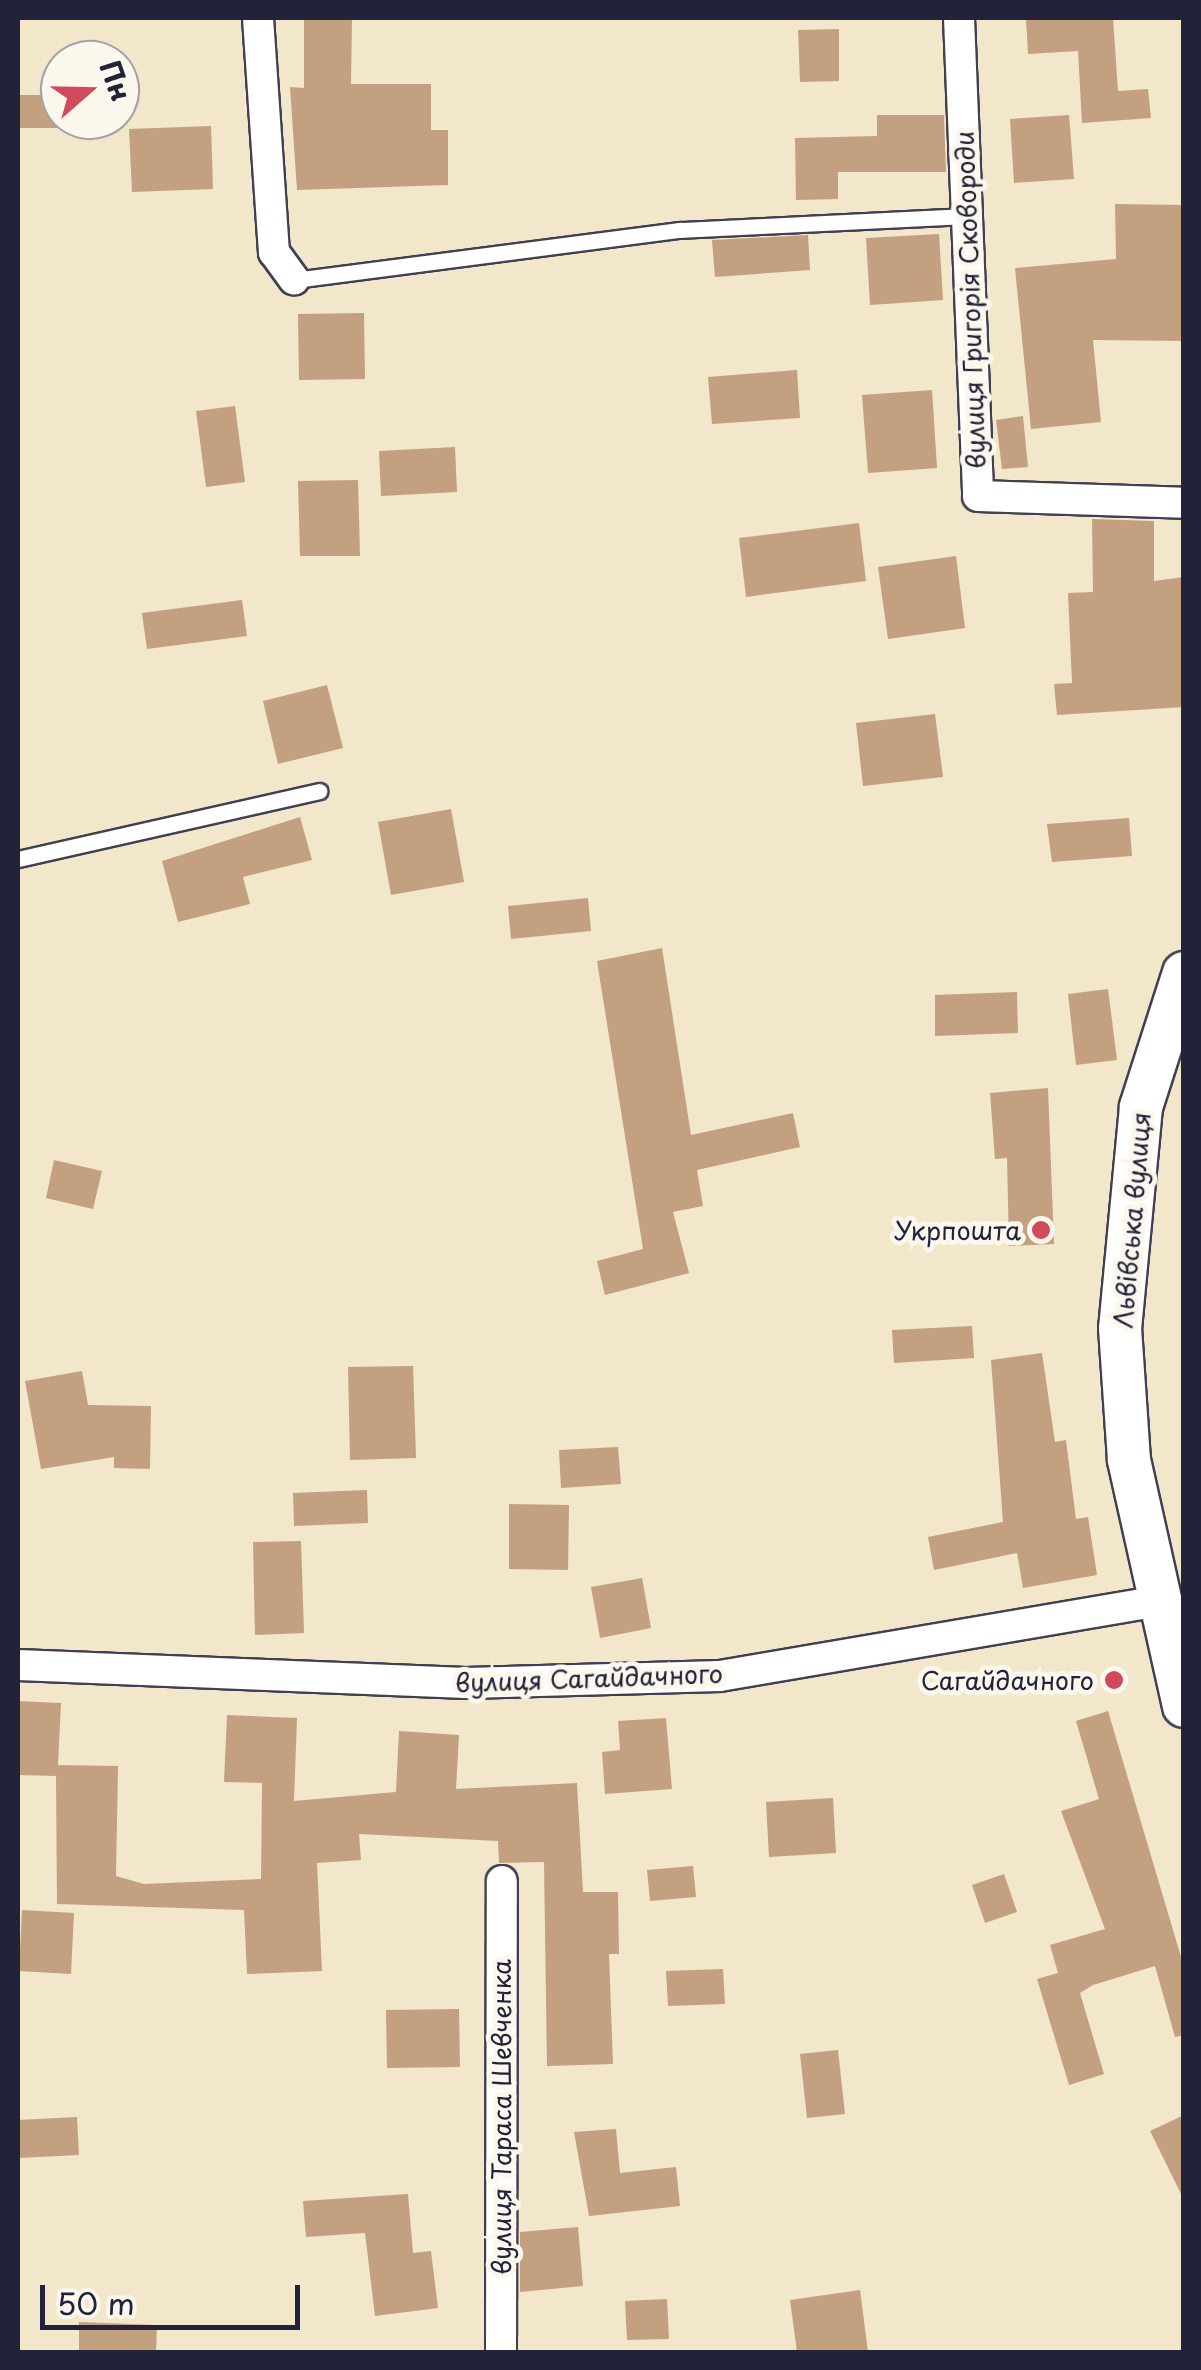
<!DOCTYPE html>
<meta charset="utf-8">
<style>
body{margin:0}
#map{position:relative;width:1201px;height:2370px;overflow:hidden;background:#f2e6cb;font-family:"Playpen Sans",sans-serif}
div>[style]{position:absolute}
.building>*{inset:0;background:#c3a080}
.roads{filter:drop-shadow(2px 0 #413f51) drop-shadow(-2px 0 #413f51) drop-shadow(0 2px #413f51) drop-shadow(0 -2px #413f51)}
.lane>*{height:15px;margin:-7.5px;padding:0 7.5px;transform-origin:7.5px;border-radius:7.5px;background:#fff}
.street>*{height:30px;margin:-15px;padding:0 15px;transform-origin:15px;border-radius:15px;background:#fff}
.secondary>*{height:42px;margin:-21px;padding:0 21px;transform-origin:21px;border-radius:21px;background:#fff}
.dots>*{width:28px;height:28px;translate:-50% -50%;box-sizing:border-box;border:5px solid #fbf7ec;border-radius:50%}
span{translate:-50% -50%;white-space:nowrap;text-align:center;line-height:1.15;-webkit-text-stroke:10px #fbf7ec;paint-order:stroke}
.street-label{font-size:25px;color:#22223b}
.poi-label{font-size:25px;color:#22223b}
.right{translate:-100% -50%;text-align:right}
.frame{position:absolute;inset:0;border:20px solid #22223b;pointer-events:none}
.north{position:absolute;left:40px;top:40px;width:100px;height:100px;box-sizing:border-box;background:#fbf7ec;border:2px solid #a4a2a5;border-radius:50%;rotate:70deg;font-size:28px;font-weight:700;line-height:40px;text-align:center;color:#22223b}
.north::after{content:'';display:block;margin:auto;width:35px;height:45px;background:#d1495b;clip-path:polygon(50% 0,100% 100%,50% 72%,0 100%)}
.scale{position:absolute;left:40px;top:2285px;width:260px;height:45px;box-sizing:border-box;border:5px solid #22223b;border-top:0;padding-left:12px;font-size:30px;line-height:35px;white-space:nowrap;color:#22223b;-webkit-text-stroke:8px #fbf7ec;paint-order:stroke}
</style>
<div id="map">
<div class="building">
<div style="clip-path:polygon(304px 18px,352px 18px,351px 84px,431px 84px,431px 130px,448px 130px,448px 185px,297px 190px,290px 87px,304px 88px)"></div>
<div style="clip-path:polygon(1026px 18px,1113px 18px,1118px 91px,1148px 89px,1151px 118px,1082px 123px,1078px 51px,1028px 54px)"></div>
<div style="clip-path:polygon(839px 29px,839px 81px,800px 82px,798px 30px)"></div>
<div style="clip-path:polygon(18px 95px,60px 95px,60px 128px,18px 128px)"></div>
<div style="clip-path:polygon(877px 115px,944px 115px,946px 172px,838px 172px,838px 199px,796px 200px,795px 138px,877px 136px)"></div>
<div style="clip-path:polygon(1069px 115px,1074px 179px,1014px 183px,1010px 119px)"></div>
<div style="clip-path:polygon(211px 126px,213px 189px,132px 192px,129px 129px)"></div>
<div style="clip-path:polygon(1115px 204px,1184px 205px,1184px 341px,1093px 340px,1101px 422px,1031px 429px,1015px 268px,1116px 259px)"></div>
<div style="clip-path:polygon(939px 234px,943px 300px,870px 305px,866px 238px)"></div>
<div style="clip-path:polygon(808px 235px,810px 270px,715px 277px,712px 240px)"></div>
<div style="clip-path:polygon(364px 313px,365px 379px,299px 380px,298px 314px)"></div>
<div style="clip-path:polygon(797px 370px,800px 418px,712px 424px,708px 377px)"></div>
<div style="clip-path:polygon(932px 390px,937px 468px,868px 473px,862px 395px)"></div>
<div style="clip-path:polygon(235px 406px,245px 482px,206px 487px,196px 411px)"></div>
<div style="clip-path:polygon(1023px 416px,1028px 467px,1002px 469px,996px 420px)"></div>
<div style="clip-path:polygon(455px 447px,457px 492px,381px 496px,379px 451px)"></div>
<div style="clip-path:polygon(358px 480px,360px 556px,300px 556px,298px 481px)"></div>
<div style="clip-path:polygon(1092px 519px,1154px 521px,1154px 581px,1184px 577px,1184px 707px,1057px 715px,1054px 684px,1072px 683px,1068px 593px,1093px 592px)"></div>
<div style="clip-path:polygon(859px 523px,866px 581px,746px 597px,739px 538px)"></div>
<div style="clip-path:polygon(956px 556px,965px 628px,888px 639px,878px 567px)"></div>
<div style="clip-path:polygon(242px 600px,247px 636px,147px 649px,142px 613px)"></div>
<div style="clip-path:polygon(327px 685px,343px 748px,278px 764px,263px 701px)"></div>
<div style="clip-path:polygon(935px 714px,943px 777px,863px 786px,856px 723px)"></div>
<div style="clip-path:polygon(451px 809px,464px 882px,391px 895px,378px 822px)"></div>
<div style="clip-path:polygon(300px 817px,312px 860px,243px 877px,250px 904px,178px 922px,162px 861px)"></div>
<div style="clip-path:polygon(1129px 818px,1132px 856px,1052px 862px,1047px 824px)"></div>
<div style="clip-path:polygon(588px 898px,591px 931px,511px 939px,508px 906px)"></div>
<div style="clip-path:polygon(662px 948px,691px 1135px,793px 1113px,800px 1147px,697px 1170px,703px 1206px,673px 1212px,689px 1273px,605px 1295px,597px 1261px,643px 1249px,597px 961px)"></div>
<div style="clip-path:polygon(1108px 989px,1117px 1060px,1076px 1065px,1068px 994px)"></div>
<div style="clip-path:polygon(1017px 992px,1018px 1033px,935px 1036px,935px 995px)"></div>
<div style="clip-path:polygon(1048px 1088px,1054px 1244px,1009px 1246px,1007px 1158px,995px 1159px,990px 1093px)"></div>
<div style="clip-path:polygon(54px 1160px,102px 1171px,93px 1209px,46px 1198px)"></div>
<div style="clip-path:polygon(972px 1326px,974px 1358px,894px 1363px,892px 1330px)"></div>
<div style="clip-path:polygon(1042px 1353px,1055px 1442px,1066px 1440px,1076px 1519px,1088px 1517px,1097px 1575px,1023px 1588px,1017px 1553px,934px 1570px,928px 1537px,1003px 1522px,991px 1360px)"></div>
<div style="clip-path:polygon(413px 1366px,416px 1458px,350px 1460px,348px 1367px)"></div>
<div style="clip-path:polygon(82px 1371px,88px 1405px,151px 1406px,150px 1469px,114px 1468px,114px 1457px,41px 1469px,25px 1381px)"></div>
<div style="clip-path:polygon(618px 1447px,621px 1484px,561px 1488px,559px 1450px)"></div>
<div style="clip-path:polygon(367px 1490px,368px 1523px,294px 1526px,293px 1493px)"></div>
<div style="clip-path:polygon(509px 1504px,569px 1505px,568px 1570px,509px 1569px)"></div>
<div style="clip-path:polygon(301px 1541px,304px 1633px,255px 1635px,253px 1542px)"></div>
<div style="clip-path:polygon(642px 1578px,651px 1628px,600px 1638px,591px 1587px)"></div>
<div style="clip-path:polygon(18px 1701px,61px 1703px,58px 1765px,118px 1766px,116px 1876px,144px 1884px,261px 1879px,262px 1783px,224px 1782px,227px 1715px,297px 1718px,294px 1801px,396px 1792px,399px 1731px,459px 1735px,456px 1789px,577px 1783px,583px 1892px,618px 1892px,619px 1954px,609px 1954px,613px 2064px,547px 2066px,544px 1862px,499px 1863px,498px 1841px,359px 1834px,361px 1860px,317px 1863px,322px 1971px,247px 1974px,244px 1910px,57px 1904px,56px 1776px,18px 1775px)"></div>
<div style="clip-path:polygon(1108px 1711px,1184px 1967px,1184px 2035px,1175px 2037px,1155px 1966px,1093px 1985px,1080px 1993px,1104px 2074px,1069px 2085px,1037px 1979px,1058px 1973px,1050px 1945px,1105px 1929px,1061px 1811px,1099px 1799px,1076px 1721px)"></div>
<div style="clip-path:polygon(666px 1718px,672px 1789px,605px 1794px,602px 1752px,620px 1750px,618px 1721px)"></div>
<div style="clip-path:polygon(833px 1798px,836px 1853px,769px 1857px,766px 1802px)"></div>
<div style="clip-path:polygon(693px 1866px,696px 1897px,650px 1901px,647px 1870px)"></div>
<div style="clip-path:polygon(1004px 1874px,1017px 1912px,985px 1923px,972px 1885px)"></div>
<div style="clip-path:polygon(22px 1910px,74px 1913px,71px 1974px,19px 1971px)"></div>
<div style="clip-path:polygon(723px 1969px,725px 2004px,668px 2006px,666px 1971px)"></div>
<div style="clip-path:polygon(459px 2009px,460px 2067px,387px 2068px,386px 2010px)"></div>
<div style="clip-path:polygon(838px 2050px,845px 2114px,807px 2118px,800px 2054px)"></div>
<div style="clip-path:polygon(1184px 2115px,1184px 2200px,1150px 2131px)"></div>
<div style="clip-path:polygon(77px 2117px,79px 2155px,18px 2158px,18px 2120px)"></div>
<div style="clip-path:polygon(616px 2129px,620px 2173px,676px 2167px,680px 2206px,589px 2216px,574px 2132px)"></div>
<div style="clip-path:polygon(408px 2194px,413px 2253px,431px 2251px,438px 2308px,375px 2316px,365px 2233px,306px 2237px,303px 2201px)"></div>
<div style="clip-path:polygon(578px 2227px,583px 2286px,520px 2292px,520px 2232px)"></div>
<div style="clip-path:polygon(860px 2290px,868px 2352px,797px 2352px,790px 2300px)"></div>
<div style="clip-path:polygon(667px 2299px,669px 2339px,627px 2340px,625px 2301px)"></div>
<div style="clip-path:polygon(79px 2322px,157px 2325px,156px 2352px,79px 2350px)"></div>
</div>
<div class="roads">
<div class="lane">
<div style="left:294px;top:280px;width:389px;rotate:-7.4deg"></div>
<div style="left:680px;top:230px;width:285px;rotate:-2.8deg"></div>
<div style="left:18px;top:859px;width:309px;rotate:-12.7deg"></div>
</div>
<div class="street">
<div style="left:258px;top:18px;width:235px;rotate:86.1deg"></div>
<div style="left:274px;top:252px;width:34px;rotate:54deg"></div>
<div style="left:959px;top:18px;width:478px;rotate:87.7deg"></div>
<div style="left:978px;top:496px;width:206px;rotate:1.9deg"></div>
<div style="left:18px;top:1665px;width:448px;rotate:2.3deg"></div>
<div style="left:466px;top:1683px;width:254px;rotate:-1.6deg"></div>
<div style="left:720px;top:1676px;width:441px;rotate:-9.7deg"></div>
<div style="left:501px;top:2352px;width:471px;rotate:-89.9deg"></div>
</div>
<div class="secondary">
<div style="left:1184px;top:973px;width:141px;rotate:107.8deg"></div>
<div style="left:1141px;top:1107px;width:222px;rotate:95.4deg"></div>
<div style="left:1120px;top:1328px;width:132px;rotate:86.1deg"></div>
<div style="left:1129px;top:1460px;width:252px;rotate:77.4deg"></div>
</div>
</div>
<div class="dots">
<div style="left:1041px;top:1230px;background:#d1495b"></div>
<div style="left:1114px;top:1680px;background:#d1495b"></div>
</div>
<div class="street-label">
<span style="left:970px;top:300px;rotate:-92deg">вулиця Григорія Сковороди</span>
<span style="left:1132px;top:1220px;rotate:-85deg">Львівська вулиця</span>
<span style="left:589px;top:1678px;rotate:-2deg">вулиця Сагайдачного</span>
<span style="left:501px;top:2117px;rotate:-90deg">вулиця Тараса Шевченка</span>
</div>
<div class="poi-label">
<span class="right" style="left:1021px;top:1230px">Укрпошта</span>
<span class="right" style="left:1094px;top:1680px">Сагайдачного</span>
</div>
<div class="frame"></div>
<div class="north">Пн</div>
<div class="scale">50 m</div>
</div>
